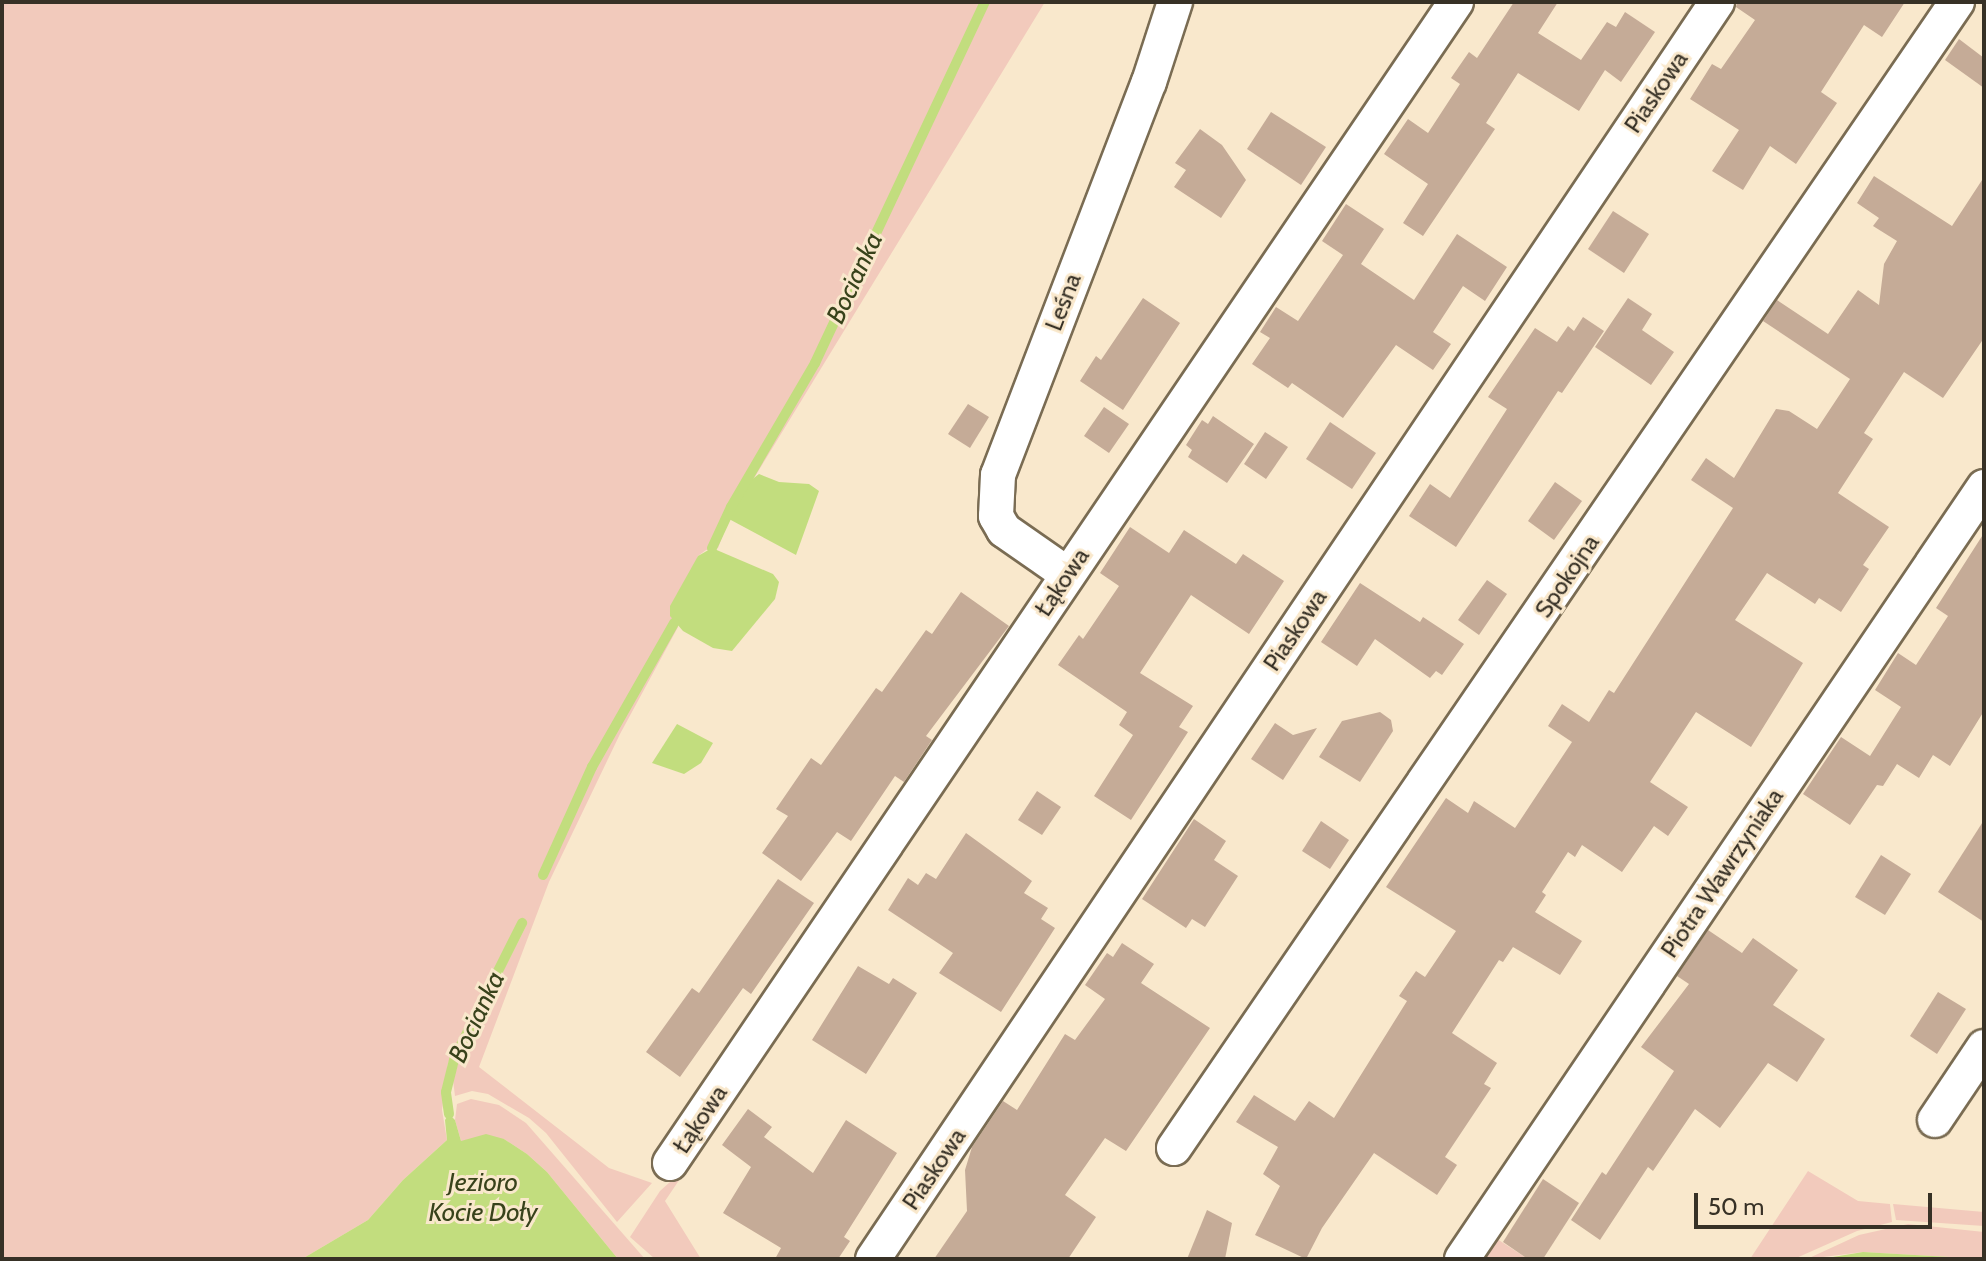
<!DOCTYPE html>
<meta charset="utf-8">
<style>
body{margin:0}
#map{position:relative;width:1986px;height:1261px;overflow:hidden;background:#f9e8cc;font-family:Cabin,sans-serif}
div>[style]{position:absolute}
.green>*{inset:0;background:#f2cabc}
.water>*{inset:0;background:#c2dd7e}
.stream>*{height:10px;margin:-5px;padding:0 5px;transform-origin:5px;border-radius:5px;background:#c2dd7e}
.building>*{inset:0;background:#c5ab97}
.roads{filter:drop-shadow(2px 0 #7a6c53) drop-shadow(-2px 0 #7a6c53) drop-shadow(0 2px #7a6c53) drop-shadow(0 -2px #7a6c53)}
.minor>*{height:34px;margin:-17px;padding:0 17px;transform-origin:17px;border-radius:17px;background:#fff}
span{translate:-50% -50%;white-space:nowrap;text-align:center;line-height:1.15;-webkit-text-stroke:6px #f9e8cc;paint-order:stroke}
.street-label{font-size:24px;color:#373126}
.water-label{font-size:26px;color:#38421b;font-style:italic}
.frame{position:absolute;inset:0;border:4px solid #373126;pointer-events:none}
.scale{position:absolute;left:1694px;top:1193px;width:238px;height:36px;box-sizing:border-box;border:4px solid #373126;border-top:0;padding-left:10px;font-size:24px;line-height:28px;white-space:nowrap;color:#373126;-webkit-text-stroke:6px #f9e8cc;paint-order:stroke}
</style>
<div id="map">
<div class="green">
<div style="clip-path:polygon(2px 2px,1045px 2px,729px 519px,718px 548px,706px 550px,698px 556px,674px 623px,678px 627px,620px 734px,549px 882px,479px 1067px,609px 1168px,652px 1183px,617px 1222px,546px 1133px,529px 1118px,488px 1094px,472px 1091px,455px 1096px,453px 1080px,460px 1057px,526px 926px,519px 923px,448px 1063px,442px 1110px,447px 1140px,403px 1180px,368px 1220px,302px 1259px,2px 1259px)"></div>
<div style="clip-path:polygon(471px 1099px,499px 1105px,526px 1123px,645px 1259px,618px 1259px,547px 1172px,527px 1154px,504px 1139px,461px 1141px,455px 1120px,457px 1104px)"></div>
<div style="clip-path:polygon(690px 1164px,665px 1201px,701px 1259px,655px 1259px,630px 1237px,660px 1191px)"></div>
<div style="clip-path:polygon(1808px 1171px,1858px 1201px,1890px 1204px,1892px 1222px,1857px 1231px,1794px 1259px,1750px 1259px)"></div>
<div style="clip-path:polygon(1893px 1204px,1984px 1212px,1984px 1226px,1896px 1220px)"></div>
<div style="clip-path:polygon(1908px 1224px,1984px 1232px,1984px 1259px,1863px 1252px,1807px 1259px,1859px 1235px)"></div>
<div style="clip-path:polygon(1494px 1237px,1528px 1259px,1479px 1259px)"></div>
</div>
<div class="water">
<div style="clip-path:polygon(759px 474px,779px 482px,809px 484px,819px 491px,796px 555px,729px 519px,750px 481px)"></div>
<div style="clip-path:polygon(712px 548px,773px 574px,779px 582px,775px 599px,732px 651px,713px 648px,683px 631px,670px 616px,670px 606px,698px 556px)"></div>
<div style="clip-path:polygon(677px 724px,713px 743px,701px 763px,684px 774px,652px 763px)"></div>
<div style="clip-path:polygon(449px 1114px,455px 1120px,461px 1141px,486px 1134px,504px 1139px,527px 1154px,547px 1172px,618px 1259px,302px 1259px,368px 1220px,403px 1180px,447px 1140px,445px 1120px)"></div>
<div style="clip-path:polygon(1863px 1252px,1984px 1259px,1821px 1259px)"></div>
</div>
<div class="stream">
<div style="left:712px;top:548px;width:45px;rotate:-65.1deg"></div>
<div style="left:731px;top:507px;width:167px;rotate:-59.7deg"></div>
<div style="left:815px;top:363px;width:399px;rotate:-64.8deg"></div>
<div style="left:543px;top:875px;width:119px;rotate:-65.6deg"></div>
<div style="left:592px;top:767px;width:166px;rotate:-60.3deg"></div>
<div style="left:449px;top:1114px;width:22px;rotate:-98deg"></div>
<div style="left:446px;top:1092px;width:36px;rotate:-76deg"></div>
<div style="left:455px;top:1057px;width:150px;rotate:-63.4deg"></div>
</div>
<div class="building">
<div style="clip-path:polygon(1514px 2px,1558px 2px,1538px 33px,1581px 60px,1607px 22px,1616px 27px,1625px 12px,1655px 32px,1621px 82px,1605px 70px,1579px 111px,1518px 73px,1486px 123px,1495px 129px,1423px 236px,1403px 223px,1428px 184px,1384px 154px,1408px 119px,1428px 133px,1460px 84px,1451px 78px,1469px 52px,1477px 58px)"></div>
<div style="clip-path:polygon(1737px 2px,1905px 2px,1882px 37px,1864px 25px,1821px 92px,1837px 103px,1796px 164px,1770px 146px,1743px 190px,1712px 171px,1739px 130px,1690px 99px,1712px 64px,1721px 69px,1755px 20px,1736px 7px)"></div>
<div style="clip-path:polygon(1959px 39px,1984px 58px,1984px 88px,1945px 60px)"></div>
<div style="clip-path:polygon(1271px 112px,1326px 147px,1301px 185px,1247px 149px)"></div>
<div style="clip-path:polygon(1200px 129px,1222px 145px,1246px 180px,1221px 218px,1174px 187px,1186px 170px,1175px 163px)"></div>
<div style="clip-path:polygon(1874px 176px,1952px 226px,1984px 177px,1984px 338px,1943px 398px,1904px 372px,1864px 433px,1873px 439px,1838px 493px,1889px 527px,1863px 565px,1869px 569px,1841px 612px,1819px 598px,1815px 604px,1767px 573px,1735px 620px,1803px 663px,1751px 747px,1696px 712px,1650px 782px,1688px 807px,1668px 836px,1654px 826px,1622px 872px,1582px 845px,1575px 857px,1568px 852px,1542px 892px,1546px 895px,1535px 912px,1582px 941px,1560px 975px,1513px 947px,1503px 962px,1499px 960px,1452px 1033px,1497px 1063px,1484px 1084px,1491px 1088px,1445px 1157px,1457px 1165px,1437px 1195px,1374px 1153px,1322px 1228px,1306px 1259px,1255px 1235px,1280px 1186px,1263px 1174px,1278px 1147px,1236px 1122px,1254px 1095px,1295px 1121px,1309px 1101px,1334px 1118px,1407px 1001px,1399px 996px,1416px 971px,1425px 977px,1456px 931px,1386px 887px,1446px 798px,1468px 813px,1474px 801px,1515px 828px,1572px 742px,1548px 726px,1562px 704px,1589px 722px,1609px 690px,1614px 693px,1733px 508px,1691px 480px,1706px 458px,1734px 478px,1776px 409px,1789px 411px,1817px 429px,1850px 379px,1763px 321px,1777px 300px,1828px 334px,1858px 290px,1879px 305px,1884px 264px,1897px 241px,1873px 226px,1879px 218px,1857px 203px)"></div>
<div style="clip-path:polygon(1346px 204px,1384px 229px,1361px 264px,1414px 300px,1457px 234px,1507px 267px,1485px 301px,1463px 286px,1433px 332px,1451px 344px,1433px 370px,1396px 345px,1343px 418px,1292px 383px,1288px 388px,1252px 364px,1270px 338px,1260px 332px,1276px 307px,1298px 321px,1343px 255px,1322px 241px)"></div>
<div style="clip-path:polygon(1613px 211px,1649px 234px,1624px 273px,1588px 249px)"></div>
<div style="clip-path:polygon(1143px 298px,1180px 323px,1123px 410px,1080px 381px,1096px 356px,1101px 360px)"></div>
<div style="clip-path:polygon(1628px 298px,1652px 314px,1642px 330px,1674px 352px,1651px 385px,1595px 347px)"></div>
<div style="clip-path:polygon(1583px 317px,1604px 331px,1562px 393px,1558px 391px,1456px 547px,1409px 516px,1430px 484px,1450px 498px,1507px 409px,1488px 397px,1535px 328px,1557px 342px,1568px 326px,1574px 331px)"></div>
<div style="clip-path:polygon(968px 404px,989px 417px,970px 448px,948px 434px)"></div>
<div style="clip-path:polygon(1104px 407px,1129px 424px,1109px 453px,1084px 436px)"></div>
<div style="clip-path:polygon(1213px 416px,1254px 444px,1227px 483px,1188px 457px,1192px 450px,1186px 445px,1202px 420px,1208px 424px)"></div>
<div style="clip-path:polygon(1330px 422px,1376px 453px,1352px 489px,1306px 459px)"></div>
<div style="clip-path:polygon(1265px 432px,1288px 447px,1266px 479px,1244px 464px)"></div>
<div style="clip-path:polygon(1555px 482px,1582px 501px,1554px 540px,1528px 521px)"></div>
<div style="clip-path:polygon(1130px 527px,1169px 553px,1184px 530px,1236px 564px,1243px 554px,1284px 581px,1249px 634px,1191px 595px,1140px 673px,1193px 706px,1179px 727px,1188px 732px,1131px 820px,1094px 796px,1133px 735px,1119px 725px,1127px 712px,1058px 665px,1079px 635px,1083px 639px,1119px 586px,1100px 573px)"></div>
<div style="clip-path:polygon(1984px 533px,1984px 711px,1950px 766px,1933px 755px,1919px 778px,1897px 764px,1883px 786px,1877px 785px,1850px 825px,1803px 794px,1841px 737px,1870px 756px,1901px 707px,1875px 690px,1898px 653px,1916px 665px,1948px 616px,1936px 608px)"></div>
<div style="clip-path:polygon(1487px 580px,1507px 594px,1479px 635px,1458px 620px)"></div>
<div style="clip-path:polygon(1360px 583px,1420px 622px,1423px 617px,1464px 644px,1442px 675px,1436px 671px,1430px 678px,1375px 639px,1357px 666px,1321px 642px)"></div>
<div style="clip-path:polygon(961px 592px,1009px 626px,926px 736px,932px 740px,904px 782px,895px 776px,851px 841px,837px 832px,801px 881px,762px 853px,788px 816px,776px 809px,811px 758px,821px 765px,876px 688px,882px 692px,926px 630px,932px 634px)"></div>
<div style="clip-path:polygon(1380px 712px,1391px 720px,1393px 731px,1360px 782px,1319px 757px,1342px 721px)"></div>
<div style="clip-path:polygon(1275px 723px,1293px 735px,1317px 728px,1283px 780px,1251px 759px)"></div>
<div style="clip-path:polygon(1037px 791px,1061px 807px,1042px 835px,1018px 820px)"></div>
<div style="clip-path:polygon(1194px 819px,1226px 841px,1214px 860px,1238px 876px,1205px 927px,1192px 919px,1186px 928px,1142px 899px)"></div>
<div style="clip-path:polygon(1984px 820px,1984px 922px,1938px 892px)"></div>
<div style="clip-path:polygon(1321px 821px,1349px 840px,1330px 869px,1302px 851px)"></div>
<div style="clip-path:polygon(966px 833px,1032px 881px,1024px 893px,1048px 908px,1041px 919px,1055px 928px,1001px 1012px,939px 973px,953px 953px,888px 910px,908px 878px,918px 885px,926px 873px,936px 879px)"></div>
<div style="clip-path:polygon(1881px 855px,1911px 874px,1885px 915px,1855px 897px)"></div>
<div style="clip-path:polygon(778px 879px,814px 903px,751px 994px,743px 988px,680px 1077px,646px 1052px,692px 988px,699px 993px)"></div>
<div style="clip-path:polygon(1708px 930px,1742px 953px,1753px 938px,1798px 970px,1773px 1005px,1825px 1039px,1797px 1082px,1768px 1063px,1720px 1128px,1695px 1109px,1653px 1171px,1648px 1167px,1600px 1240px,1571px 1220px,1602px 1172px,1606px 1175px,1674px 1071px,1641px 1047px,1689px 984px,1677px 976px)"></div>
<div style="clip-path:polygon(1122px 943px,1154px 964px,1141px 983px,1210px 1028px,1126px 1151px,1105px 1138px,1065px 1195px,1096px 1217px,1068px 1259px,934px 1259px,967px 1211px,965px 1170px,972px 1147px,1003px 1101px,1017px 1110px,1065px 1034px,1075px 1040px,1105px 999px,1085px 985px,1107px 953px,1113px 957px)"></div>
<div style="clip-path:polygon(858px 966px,889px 984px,893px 978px,917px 993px,866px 1074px,812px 1040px)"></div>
<div style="clip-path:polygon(1938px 992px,1966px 1009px,1937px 1054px,1910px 1036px)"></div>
<div style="clip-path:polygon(748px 1109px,772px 1127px,764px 1137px,813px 1173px,846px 1120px,897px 1153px,844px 1237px,850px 1241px,838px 1259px,775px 1259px,781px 1248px,723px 1213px,751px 1167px,722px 1145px)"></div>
<div style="clip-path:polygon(1543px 1179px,1579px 1203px,1543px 1259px,1528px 1259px,1503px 1242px)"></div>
<div style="clip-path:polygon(1207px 1210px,1232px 1223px,1225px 1259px,1187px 1259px)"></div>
</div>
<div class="roads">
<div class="minor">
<div style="left:1067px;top:574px;width:77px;rotate:-145.1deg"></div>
<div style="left:1004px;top:530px;width:16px;rotate:-120deg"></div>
<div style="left:996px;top:516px;width:41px;rotate:-87.2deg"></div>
<div style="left:998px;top:475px;width:421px;rotate:-69deg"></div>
<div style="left:1149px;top:82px;width:84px;rotate:-72deg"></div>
<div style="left:1935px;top:1120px;width:88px;rotate:-56.1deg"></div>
<div style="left:1174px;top:1148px;width:1388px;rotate:-55.66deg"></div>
<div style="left:670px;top:1163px;width:1402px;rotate:-55.9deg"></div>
<div style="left:873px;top:1259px;width:1514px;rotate:-56.12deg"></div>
<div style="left:1462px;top:1259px;width:932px;rotate:-55.93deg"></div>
</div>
</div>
<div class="street-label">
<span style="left:1656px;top:92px;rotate:-56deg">Piaskowa</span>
<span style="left:1063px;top:302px;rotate:-69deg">Leśna</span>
<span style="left:1567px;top:576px;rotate:-56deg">Spokojna</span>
<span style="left:1062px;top:582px;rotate:-56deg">Łąkowa</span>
<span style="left:1295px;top:630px;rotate:-56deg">Piaskowa</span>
<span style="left:1722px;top:873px;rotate:-56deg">Piotra Wawrzyniaka</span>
<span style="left:700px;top:1119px;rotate:-56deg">Łąkowa</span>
<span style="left:934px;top:1169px;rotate:-56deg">Piaskowa</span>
</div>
<div class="water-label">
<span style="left:855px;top:278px;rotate:-65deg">Bocianka</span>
<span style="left:477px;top:1017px;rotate:-65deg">Bocianka</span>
<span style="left:483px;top:1198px">Jezioro<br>Kocie Doły</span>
</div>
<div class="frame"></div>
<div class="scale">50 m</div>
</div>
